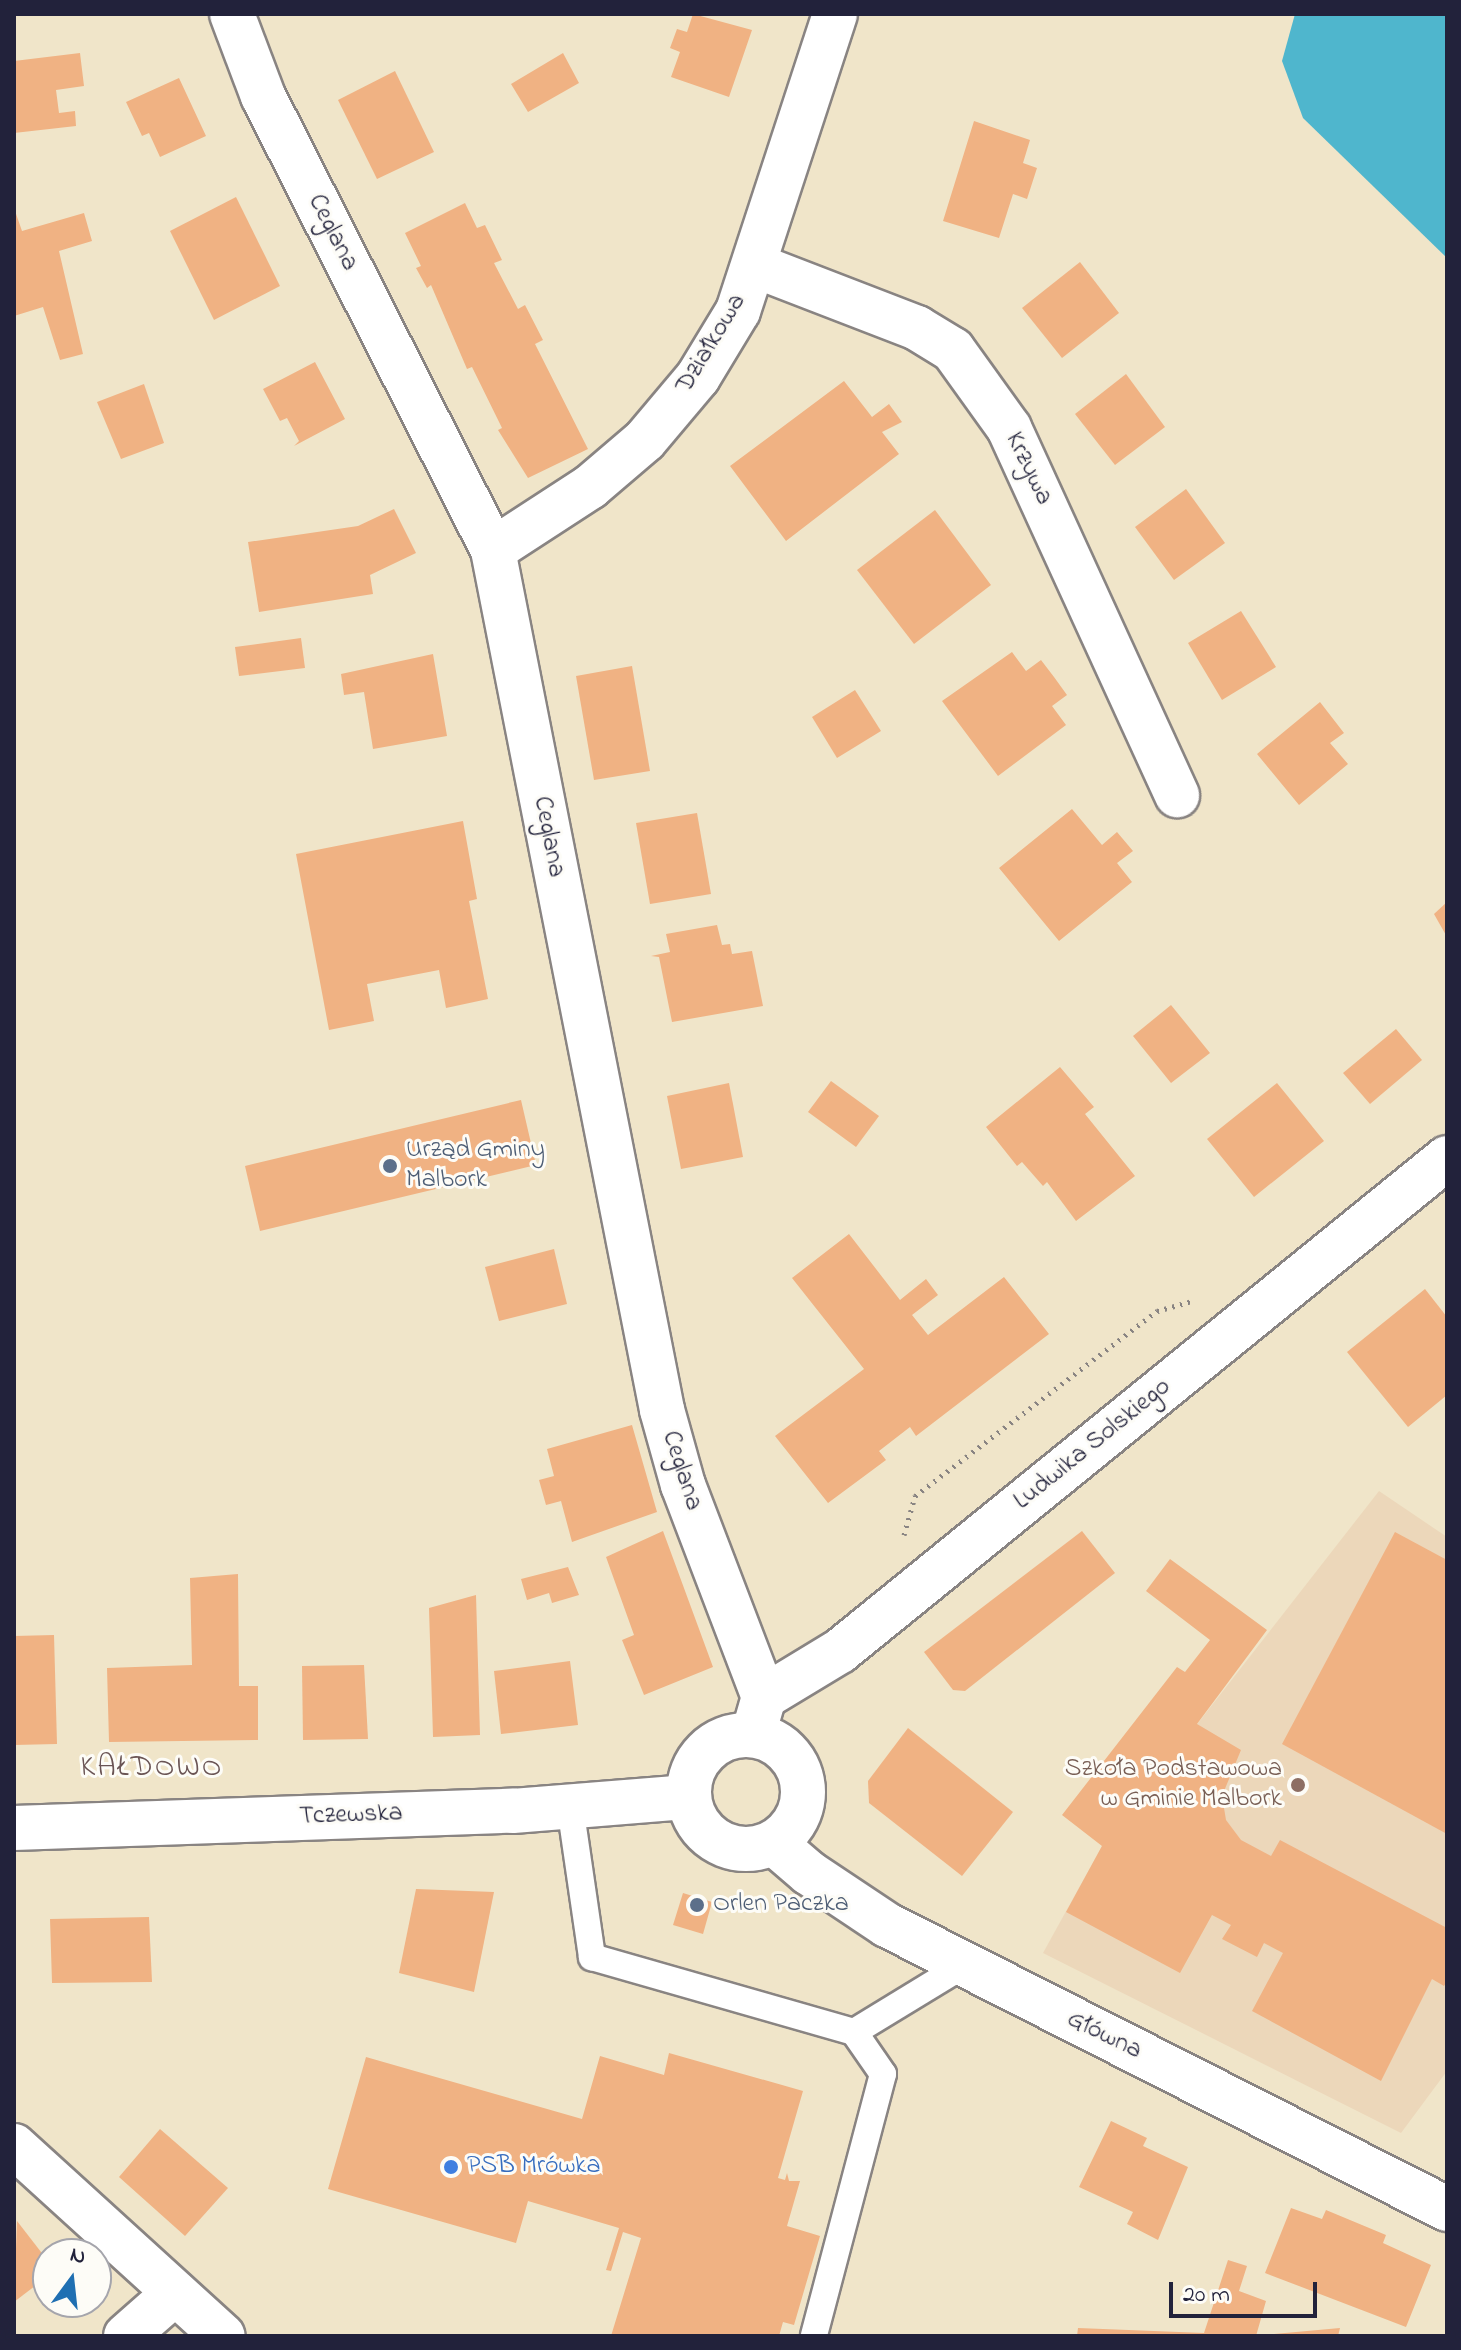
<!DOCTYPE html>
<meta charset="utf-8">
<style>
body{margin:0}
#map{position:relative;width:1461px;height:2350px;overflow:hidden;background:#f0e5c9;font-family:"Indie Flower",sans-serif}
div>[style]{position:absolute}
.built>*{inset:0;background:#ecd7ba}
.water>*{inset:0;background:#4fb6cd}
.building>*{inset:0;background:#f0b283}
.path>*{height:5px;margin-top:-2.5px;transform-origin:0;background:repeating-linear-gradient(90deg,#898482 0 2px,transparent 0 8px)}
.roads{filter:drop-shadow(2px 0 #898482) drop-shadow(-2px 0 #898482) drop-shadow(0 2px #898482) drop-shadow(0 -2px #898482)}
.service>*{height:26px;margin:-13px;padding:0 13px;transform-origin:13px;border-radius:13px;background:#fff}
.minor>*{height:44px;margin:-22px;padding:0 22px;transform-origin:22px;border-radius:22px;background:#fff}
.tertiary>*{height:44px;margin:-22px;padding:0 22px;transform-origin:22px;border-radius:22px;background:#fff}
.tertiary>.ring{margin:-22px;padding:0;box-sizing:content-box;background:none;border:44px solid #fff;border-radius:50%}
.dots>*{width:22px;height:22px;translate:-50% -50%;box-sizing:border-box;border:4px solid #fdfcf7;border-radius:50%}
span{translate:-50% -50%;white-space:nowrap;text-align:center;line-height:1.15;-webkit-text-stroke:6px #fdfcf7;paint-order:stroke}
.street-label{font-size:26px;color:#22223b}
.service-label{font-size:26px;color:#4e5e75}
.left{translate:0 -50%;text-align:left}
.education-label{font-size:26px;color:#785e54}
.right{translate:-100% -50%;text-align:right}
.shop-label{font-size:26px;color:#366cbe}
.quarter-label{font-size:30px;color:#6a5454;letter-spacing:2px}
.frame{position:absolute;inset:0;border:16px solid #22223b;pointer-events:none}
.north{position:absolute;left:32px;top:2238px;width:80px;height:80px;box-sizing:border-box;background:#fdfcf7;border:2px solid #a5a5ac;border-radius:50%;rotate:15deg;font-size:22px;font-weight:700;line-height:32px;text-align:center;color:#22223b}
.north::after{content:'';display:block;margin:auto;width:28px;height:36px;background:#1f6fb2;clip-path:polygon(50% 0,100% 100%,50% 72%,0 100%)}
.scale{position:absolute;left:1169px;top:2282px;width:148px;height:36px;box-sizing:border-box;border:4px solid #22223b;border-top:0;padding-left:10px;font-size:24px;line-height:28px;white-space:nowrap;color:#22223b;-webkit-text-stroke:6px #fdfcf7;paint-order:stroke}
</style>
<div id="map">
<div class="built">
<div style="clip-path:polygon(1379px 1491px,1447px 1537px,1447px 2071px,1401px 2133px,1043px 1953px,1102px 1846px)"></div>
</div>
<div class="water">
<div style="clip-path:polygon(1295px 14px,1447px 14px,1447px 258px,1303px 118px,1282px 61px)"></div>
</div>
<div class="building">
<div style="clip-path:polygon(693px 14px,752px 30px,729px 97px,671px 77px,680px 52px,670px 48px,677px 29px,687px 32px)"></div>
<div style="clip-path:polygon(80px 53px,84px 86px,56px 90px,59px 113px,75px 111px,76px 126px,14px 133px,14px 61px)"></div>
<div style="clip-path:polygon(563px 53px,579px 83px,528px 112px,511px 84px)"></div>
<div style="clip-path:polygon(395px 71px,434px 152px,377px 179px,338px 100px)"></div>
<div style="clip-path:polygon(179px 78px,206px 136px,160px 157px,149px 133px,142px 136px,126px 102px)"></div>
<div style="clip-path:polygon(974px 121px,1030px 140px,1023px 163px,1037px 168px,1027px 199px,1013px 194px,999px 238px,943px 221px)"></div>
<div style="clip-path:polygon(236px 197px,280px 286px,214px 320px,170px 231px)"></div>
<div style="clip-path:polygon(465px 203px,477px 228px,485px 225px,502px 260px,494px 263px,518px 309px,525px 305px,543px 340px,535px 344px,588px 449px,528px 478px,498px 430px,502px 428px,472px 367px,467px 369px,431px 285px,427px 288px,416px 268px,421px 266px,405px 233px)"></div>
<div style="clip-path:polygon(14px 208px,22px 231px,84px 213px,92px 241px,59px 251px,83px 354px,60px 360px,43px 307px,14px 316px)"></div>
<div style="clip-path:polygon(1080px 262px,1119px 313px,1062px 358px,1022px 308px)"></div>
<div style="clip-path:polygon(315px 362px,345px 419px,294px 446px,299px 441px,287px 418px,280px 421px,263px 389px)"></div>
<div style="clip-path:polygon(1126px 374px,1165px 427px,1115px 465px,1075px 414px)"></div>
<div style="clip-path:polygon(844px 381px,872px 417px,889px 404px,902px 422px,882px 432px,899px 454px,786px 541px,730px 466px)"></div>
<div style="clip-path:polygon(144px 384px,164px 443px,121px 459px,97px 402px)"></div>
<div style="clip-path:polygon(1186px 489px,1225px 543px,1174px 580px,1135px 527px)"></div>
<div style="clip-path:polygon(394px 509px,416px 553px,370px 575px,373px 594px,259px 612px,248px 542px,358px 526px)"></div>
<div style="clip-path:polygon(935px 510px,991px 585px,914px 644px,857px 570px)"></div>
<div style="clip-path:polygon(1241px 611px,1276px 667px,1222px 700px,1188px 643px)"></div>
<div style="clip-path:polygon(301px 638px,305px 668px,239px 676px,235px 647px)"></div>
<div style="clip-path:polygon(1012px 652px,1026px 671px,1041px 660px,1054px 677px,1067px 695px,1052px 706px,1066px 725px,998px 776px,942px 701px)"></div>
<div style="clip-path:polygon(433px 654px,447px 736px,373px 749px,364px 692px,344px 695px,341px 674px)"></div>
<div style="clip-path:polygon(632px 666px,650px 771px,594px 780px,576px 676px)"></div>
<div style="clip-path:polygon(855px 690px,881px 731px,837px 758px,812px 717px)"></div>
<div style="clip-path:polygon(1320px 702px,1344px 733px,1330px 743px,1348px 764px,1299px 805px,1257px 754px)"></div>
<div style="clip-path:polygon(1072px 809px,1102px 845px,1117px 832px,1133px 851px,1117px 863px,1132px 882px,1059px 941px,999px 868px)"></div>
<div style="clip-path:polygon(697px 813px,711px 894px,650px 904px,636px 823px)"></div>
<div style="clip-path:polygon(463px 821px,477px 899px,469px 901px,488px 999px,446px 1008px,439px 970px,367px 984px,374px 1021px,329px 1030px,296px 854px)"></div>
<div style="clip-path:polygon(1447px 902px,1447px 937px,1434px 914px)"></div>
<div style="clip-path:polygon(717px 925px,722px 945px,730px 944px,732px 954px,752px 951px,763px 1006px,672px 1022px,659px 957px,651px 956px,670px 952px,666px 934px)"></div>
<div style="clip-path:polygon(1171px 1005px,1210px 1053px,1171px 1083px,1133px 1036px)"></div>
<div style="clip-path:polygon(1396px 1029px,1422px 1060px,1370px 1104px,1343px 1073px)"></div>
<div style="clip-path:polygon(1060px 1067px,1094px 1107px,1085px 1114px,1135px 1176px,1076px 1221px,1047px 1182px,1043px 1186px,1022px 1162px,1017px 1166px,986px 1127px)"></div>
<div style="clip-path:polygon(831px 1081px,879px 1116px,856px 1147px,808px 1112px)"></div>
<div style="clip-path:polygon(729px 1083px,743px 1157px,681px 1169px,667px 1096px)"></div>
<div style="clip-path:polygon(1277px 1083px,1324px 1141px,1254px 1197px,1207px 1139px)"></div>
<div style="clip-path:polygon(521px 1100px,536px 1165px,260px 1231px,245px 1166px)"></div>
<div style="clip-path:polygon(849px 1234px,900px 1300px,926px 1279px,938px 1295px,912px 1315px,928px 1335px,1004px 1277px,1049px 1334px,916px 1436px,910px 1427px,879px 1451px,886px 1460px,828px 1503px,775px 1436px,864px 1369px,792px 1278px)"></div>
<div style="clip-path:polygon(554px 1249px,567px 1304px,499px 1321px,485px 1267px)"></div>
<div style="clip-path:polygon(1425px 1289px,1447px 1317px,1447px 1395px,1408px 1427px,1347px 1352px)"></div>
<div style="clip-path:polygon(632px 1425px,657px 1512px,572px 1542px,561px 1501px,546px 1505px,539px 1480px,554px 1476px,547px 1449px)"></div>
<div style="clip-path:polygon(663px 1531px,713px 1667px,644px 1695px,622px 1640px,634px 1635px,606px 1557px)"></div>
<div style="clip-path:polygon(1082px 1531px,1115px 1573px,965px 1691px,953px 1690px,924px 1652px)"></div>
<div style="clip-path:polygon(1395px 1532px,1447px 1560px,1447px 1834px,1282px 1744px)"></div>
<div style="clip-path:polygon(1170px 1559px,1267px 1630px,1197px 1724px,1241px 1750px,1222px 1796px,1226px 1820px,1241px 1840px,1271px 1856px,1280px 1840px,1447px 1928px,1447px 1981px,1444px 1986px,1432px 1979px,1381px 2081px,1252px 2011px,1283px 1953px,1264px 1943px,1257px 1957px,1222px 1939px,1231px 1925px,1212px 1915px,1180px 1973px,1066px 1912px,1102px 1846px,1062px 1815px,1177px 1667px,1185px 1672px,1210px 1640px,1146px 1591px)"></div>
<div style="clip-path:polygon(568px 1567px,579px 1595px,552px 1603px,549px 1593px,527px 1600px,521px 1579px)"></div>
<div style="clip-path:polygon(238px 1574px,239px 1686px,258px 1686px,258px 1740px,109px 1742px,107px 1668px,192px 1665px,190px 1578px)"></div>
<div style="clip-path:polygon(476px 1595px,480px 1735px,433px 1737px,429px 1608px)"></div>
<div style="clip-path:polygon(54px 1635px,57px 1744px,14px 1745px,14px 1636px)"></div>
<div style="clip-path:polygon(570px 1661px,578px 1725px,501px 1734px,494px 1671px)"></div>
<div style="clip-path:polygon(364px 1665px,368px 1739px,303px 1740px,302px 1666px)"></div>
<div style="clip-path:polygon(908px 1728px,1013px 1812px,962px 1876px,869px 1803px,868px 1781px)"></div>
<div style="clip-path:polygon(416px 1889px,494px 1892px,474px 1992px,399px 1973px)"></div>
<div style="clip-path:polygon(683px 1893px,712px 1902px,703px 1934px,673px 1925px)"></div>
<div style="clip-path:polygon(149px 1917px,152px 1982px,52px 1983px,50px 1919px)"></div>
<div style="clip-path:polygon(669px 2053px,803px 2091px,778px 2178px,785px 2180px,787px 2173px,789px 2181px,800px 2181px,787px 2226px,820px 2236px,794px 2325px,783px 2322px,779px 2336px,611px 2336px,641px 2238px,623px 2232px,611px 2271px,606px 2270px,619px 2228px,528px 2201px,516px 2243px,328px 2189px,366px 2057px,582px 2119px,600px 2056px,664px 2075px)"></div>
<div style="clip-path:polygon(1111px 2121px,1147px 2138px,1143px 2146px,1188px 2167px,1158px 2240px,1127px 2224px,1133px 2212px,1079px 2187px)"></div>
<div style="clip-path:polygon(160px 2129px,228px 2188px,185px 2236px,119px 2177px)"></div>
<div style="clip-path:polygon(1291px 2208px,1322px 2219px,1326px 2210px,1386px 2235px,1383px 2243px,1431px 2265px,1406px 2327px,1265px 2273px)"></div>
<div style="clip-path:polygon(17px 2221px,48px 2261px,48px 2276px,14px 2302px)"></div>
<div style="clip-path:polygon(1228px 2260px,1247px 2266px,1239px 2291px,1266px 2301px,1256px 2336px,1077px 2336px,1078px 2328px,1204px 2333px)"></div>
<div style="clip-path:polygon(1340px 2328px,1338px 2336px,1274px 2336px,1274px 2334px)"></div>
</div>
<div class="path">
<div style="left:904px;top:1535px;width:41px;rotate:-74.2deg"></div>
<div style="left:915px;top:1496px;width:305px;rotate:-37.4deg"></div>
<div style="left:1157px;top:1311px;width:36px;rotate:-16deg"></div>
</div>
<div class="roads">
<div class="service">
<div style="left:570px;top:1806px;width:153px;rotate:81.7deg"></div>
<div style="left:592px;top:1957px;width:273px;rotate:16deg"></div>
<div style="left:854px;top:2032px;width:51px;rotate:55.4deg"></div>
<div style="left:883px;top:2074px;width:271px;rotate:104.8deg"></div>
<div style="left:854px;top:2032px;width:127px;rotate:-31.4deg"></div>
</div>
<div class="minor">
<div style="left:232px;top:14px;width:88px;rotate:69.3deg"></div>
<div style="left:263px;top:96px;width:509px;rotate:63.13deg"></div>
<div style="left:493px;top:550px;width:876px;rotate:78.88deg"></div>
<div style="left:662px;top:1410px;width:78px;rotate:74.4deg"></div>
<div style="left:683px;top:1485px;width:227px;rotate:69.1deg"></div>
<div style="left:754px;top:265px;width:175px;rotate:21.1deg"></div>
<div style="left:917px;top:328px;width:42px;rotate:31.4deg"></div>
<div style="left:953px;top:350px;width:96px;rotate:54.3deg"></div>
<div style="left:1009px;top:428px;width:404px;rotate:65.4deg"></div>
<div style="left:493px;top:550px;width:116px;rotate:-33deg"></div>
<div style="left:590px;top:487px;width:72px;rotate:-40.5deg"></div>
<div style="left:645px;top:440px;width:82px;rotate:-49.9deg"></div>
<div style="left:698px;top:377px;width:77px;rotate:-58.8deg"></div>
<div style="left:738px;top:311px;width:312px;rotate:-71.9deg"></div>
<div style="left:14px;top:2146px;width:282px;rotate:42.3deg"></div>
<div style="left:126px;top:2336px;width:65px;rotate:-41.3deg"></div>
</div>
<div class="tertiary">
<div class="ring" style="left:689px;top:1735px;width:70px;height:70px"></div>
<div style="left:753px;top:1735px;width:40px;rotate:-74deg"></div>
<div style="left:764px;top:1697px;width:89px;rotate:-31.2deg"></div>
<div style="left:840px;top:1651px;width:782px;rotate:-39.08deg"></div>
<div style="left:14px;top:1828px;width:499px;rotate:-2deg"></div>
<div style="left:513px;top:1811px;width:176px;rotate:-4.6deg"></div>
<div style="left:774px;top:1843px;width:46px;rotate:40.6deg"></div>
<div style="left:809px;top:1873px;width:94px;rotate:33.7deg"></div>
<div style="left:887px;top:1925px;width:628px;rotate:26.89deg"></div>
</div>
</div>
<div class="dots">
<div style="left:390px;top:1166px;background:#5c6f8a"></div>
<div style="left:1298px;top:1785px;background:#8d6e63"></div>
<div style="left:697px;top:1905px;background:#5c6f8a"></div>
<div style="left:451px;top:2167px;background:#3f7fe0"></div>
</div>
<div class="street-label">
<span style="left:332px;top:233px;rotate:63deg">Ceglana</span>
<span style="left:712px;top:344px;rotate:-59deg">Działkowa</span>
<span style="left:1028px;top:469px;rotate:64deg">Krzywa</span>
<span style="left:548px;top:837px;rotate:79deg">Ceglana</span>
<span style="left:1093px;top:1445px;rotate:-39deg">Ludwika Solskiego</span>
<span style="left:681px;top:1471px;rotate:72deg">Ceglana</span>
<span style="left:351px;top:1816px;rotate:-2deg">Tczewska</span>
<span style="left:1104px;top:2036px;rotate:26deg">Główna</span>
</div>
<div class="service-label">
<span class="left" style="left:406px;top:1166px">Urząd Gminy<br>Malbork</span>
<span class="left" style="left:713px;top:1905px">Orlen Paczka</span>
</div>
<div class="education-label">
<span class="right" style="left:1282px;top:1785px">Szkoła Podstawowa<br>w Gminie Malbork</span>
</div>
<div class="shop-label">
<span class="left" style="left:467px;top:2167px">PSB Mrówka</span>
</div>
<div class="quarter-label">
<span style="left:152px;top:1768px">KAŁDOWO</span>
</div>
<div class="frame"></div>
<div class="north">N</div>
<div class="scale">20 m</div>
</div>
